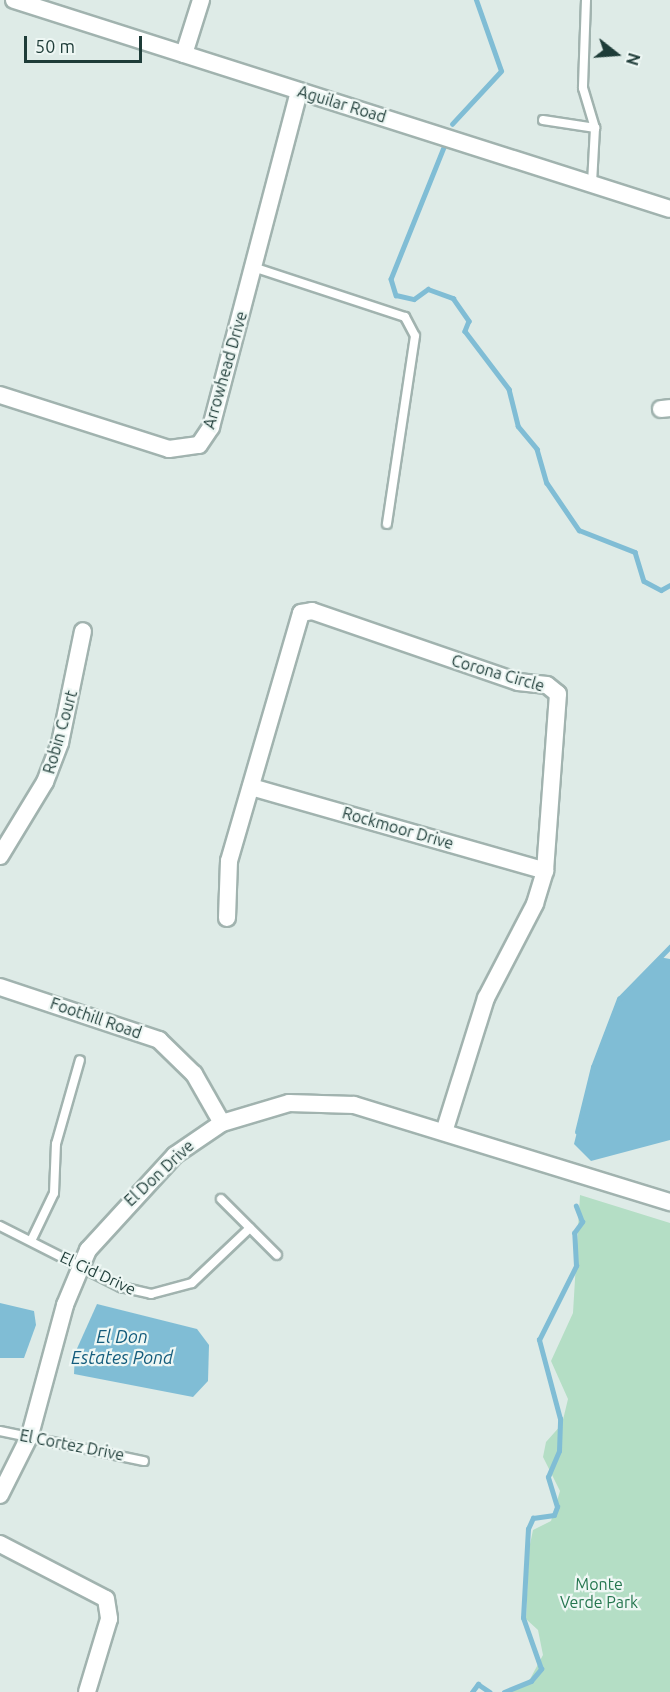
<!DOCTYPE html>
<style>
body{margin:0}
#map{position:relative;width:670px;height:1692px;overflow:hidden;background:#deebe7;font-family:Ubuntu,sans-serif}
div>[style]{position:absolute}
.green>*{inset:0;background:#b4dec5}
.water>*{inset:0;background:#80bdd5}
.stream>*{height:4.5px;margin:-2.25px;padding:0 2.25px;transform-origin:2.25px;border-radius:2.25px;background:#80bdd5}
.roads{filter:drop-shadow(2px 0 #a1b3af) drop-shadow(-2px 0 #a1b3af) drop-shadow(0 2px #a1b3af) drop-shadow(0 -2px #a1b3af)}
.service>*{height:8px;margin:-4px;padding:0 4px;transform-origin:4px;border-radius:4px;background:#fff}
.minor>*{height:16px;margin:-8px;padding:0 8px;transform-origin:8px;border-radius:8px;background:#fff}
span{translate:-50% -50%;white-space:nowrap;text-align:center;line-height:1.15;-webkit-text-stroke:4.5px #eef7f4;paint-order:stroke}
.street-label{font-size:16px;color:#1e3c38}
.park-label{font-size:16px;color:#25764f}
.water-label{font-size:18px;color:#145c7c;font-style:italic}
.north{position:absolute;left:586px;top:24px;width:60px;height:60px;-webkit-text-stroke:4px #eef7f4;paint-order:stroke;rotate:107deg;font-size:16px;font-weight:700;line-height:24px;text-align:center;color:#1e3c38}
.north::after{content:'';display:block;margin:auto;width:21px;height:27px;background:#1e3c38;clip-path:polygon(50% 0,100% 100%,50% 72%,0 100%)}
.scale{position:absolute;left:24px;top:36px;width:118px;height:27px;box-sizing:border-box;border:3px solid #1e3c38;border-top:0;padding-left:8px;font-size:18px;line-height:21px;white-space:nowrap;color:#1e3c38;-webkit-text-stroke:4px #eef7f4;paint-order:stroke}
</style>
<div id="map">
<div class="green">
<div style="clip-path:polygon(580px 1195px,670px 1223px,670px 1692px,508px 1692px,529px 1681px,543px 1655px,538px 1630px,526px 1619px,529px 1549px,533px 1530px,551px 1521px,560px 1491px,543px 1457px,546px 1442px,562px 1424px,568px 1399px,551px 1361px,573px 1313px)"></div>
</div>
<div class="water">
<div style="clip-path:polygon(659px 957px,670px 959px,670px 1140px,591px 1161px,574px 1144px,593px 1067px,619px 999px)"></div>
<div style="clip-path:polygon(0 1303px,34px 1311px,36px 1325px,24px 1358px,0 1358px)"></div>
<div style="clip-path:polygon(97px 1304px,197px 1329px,209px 1345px,208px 1381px,193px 1397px,74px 1374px,75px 1353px)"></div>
</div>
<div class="stream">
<div style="left:452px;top:124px;width:72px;rotate:-47.2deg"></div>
<div style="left:501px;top:71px;width:75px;rotate:-109.4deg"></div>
<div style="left:445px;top:145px;width:144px;rotate:111.9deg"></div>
<div style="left:391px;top:279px;width:17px;rotate:73deg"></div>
<div style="left:396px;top:295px;width:18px;rotate:13deg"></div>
<div style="left:414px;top:299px;width:17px;rotate:-36deg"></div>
<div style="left:428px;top:289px;width:27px;rotate:20deg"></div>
<div style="left:453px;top:298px;width:28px;rotate:55deg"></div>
<div style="left:469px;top:321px;width:11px;rotate:112deg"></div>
<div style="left:465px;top:331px;width:73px;rotate:52.8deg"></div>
<div style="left:509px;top:389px;width:38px;rotate:76deg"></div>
<div style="left:518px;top:426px;width:30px;rotate:50deg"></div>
<div style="left:537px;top:449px;width:35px;rotate:74deg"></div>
<div style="left:547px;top:483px;width:57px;rotate:55.8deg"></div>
<div style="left:579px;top:530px;width:60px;rotate:21.4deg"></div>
<div style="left:635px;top:552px;width:30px;rotate:73deg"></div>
<div style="left:644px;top:581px;width:19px;rotate:28deg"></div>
<div style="left:661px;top:590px;width:10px;rotate:-29deg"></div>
<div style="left:577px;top:1132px;width:67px;rotate:-76.2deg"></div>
<div style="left:593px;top:1067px;width:73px;rotate:-69.1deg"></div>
<div style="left:619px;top:999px;width:73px;rotate:-45.6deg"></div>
<div style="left:472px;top:1692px;width:10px;rotate:-53deg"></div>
<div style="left:478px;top:1684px;width:14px;rotate:34deg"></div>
<div style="left:504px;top:1692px;width:29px;rotate:-22deg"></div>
<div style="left:531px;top:1681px;width:16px;rotate:-50deg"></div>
<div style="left:541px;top:1669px;width:54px;rotate:-109.4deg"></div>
<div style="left:523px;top:1618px;width:89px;rotate:-86.8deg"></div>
<div style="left:528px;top:1529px;width:12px;rotate:-66deg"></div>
<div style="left:533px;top:1518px;width:21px;rotate:-8deg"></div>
<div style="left:554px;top:1515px;width:9px;rotate:-69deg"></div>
<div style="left:557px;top:1507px;width:31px;rotate:-107deg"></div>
<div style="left:548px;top:1477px;width:28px;rotate:-67deg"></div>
<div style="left:559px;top:1451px;width:32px;rotate:-88deg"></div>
<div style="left:560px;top:1419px;width:82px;rotate:-104.9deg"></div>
<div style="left:539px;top:1340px;width:83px;rotate:-63.4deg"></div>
<div style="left:576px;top:1266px;width:33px;rotate:-93deg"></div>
<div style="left:574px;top:1233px;width:14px;rotate:-54deg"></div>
<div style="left:582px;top:1222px;width:17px;rotate:-111deg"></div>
</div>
<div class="roads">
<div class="service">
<div style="left:586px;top:0;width:88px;rotate:92deg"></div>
<div style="left:583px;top:88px;width:42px;rotate:73.3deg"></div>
<div style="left:543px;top:120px;width:53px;rotate:8.7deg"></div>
<div style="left:595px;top:128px;width:55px;rotate:93.1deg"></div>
<div style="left:253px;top:267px;width:160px;rotate:18.2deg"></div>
<div style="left:405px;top:317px;width:21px;rotate:62deg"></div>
<div style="left:415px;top:336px;width:190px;rotate:98.5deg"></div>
<div style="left:221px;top:1199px;width:79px;rotate:45deg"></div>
<div style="left:0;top:1226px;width:136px;rotate:26.8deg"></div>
<div style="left:121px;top:1287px;width:31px;rotate:13deg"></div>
<div style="left:151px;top:1294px;width:42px;rotate:-15deg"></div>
<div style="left:192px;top:1283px;width:80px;rotate:-43.5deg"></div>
<div style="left:31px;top:1241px;width:53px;rotate:-64.4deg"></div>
<div style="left:54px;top:1193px;width:49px;rotate:-87.7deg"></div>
<div style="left:56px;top:1144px;width:87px;rotate:-74.1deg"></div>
<div style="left:0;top:1431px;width:147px;rotate:11.8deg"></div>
</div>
<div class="minor">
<div style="left:14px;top:0;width:688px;rotate:17.67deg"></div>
<div style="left:184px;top:54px;width:57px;rotate:-72.5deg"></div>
<div style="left:0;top:395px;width:177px;rotate:17.7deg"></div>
<div style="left:169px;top:449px;width:30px;rotate:-8deg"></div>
<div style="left:199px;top:445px;width:22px;rotate:-56deg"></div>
<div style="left:211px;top:427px;width:347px;rotate:-75.3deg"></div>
<div style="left:661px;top:409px;width:9px;rotate:-6deg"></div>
<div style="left:251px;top:787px;width:306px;rotate:15.9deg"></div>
<div style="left:0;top:856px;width:87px;rotate:-58.7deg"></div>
<div style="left:45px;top:782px;width:42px;rotate:-69deg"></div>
<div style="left:60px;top:743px;width:114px;rotate:-78.4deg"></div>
<div style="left:227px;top:918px;width:57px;rotate:-88deg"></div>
<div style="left:229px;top:861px;width:258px;rotate:-73.8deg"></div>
<div style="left:301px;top:613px;width:11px;rotate:-10deg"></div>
<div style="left:312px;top:611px;width:218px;rotate:19deg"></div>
<div style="left:518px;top:682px;width:29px;rotate:6deg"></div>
<div style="left:547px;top:685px;width:14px;rotate:39deg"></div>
<div style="left:558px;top:694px;width:177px;rotate:94.2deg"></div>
<div style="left:545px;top:871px;width:34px;rotate:107deg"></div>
<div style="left:535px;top:904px;width:106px;rotate:117.5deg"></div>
<div style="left:486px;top:998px;width:140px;rotate:107.4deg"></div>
<div style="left:0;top:987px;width:168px;rotate:18.4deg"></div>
<div style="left:159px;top:1040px;width:49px;rotate:44.2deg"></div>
<div style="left:194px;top:1074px;width:56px;rotate:60.3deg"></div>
<div style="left:0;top:1495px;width:67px;rotate:-63.4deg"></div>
<div style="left:30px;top:1435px;width:135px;rotate:-74.9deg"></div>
<div style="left:65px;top:1305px;width:60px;rotate:-67.3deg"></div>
<div style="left:88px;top:1250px;width:129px;rotate:-47.5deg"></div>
<div style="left:175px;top:1155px;width:57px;rotate:-34.2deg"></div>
<div style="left:222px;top:1123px;width:70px;rotate:-16.6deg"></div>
<div style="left:289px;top:1103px;width:65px;rotate:1.8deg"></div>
<div style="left:354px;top:1105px;width:331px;rotate:17.1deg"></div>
<div style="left:0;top:1544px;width:119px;rotate:27.4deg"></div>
<div style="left:106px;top:1599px;width:20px;rotate:81deg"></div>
<div style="left:109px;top:1619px;width:76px;rotate:106.8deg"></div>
</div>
</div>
<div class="street-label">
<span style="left:342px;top:104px;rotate:17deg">Aguilar Road</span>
<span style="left:225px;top:370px;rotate:-74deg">Arrowhead Drive</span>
<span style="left:498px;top:673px;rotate:16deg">Corona Circle</span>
<span style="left:60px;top:732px;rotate:-74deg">Robin Court</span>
<span style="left:398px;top:828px;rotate:16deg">Rockmoor Drive</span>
<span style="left:96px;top:1018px;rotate:19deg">Foothill Road</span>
<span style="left:159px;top:1173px;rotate:-43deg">El Don Drive</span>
<span style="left:98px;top:1273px;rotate:25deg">El Cid Drive</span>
<span style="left:72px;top:1445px;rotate:11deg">El Cortez Drive</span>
</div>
<div class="park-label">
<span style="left:599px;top:1593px">Monte<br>Verde Park</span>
</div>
<div class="water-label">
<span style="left:122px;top:1347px">El Don<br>Estates Pond</span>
</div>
<div class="north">N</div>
<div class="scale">50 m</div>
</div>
